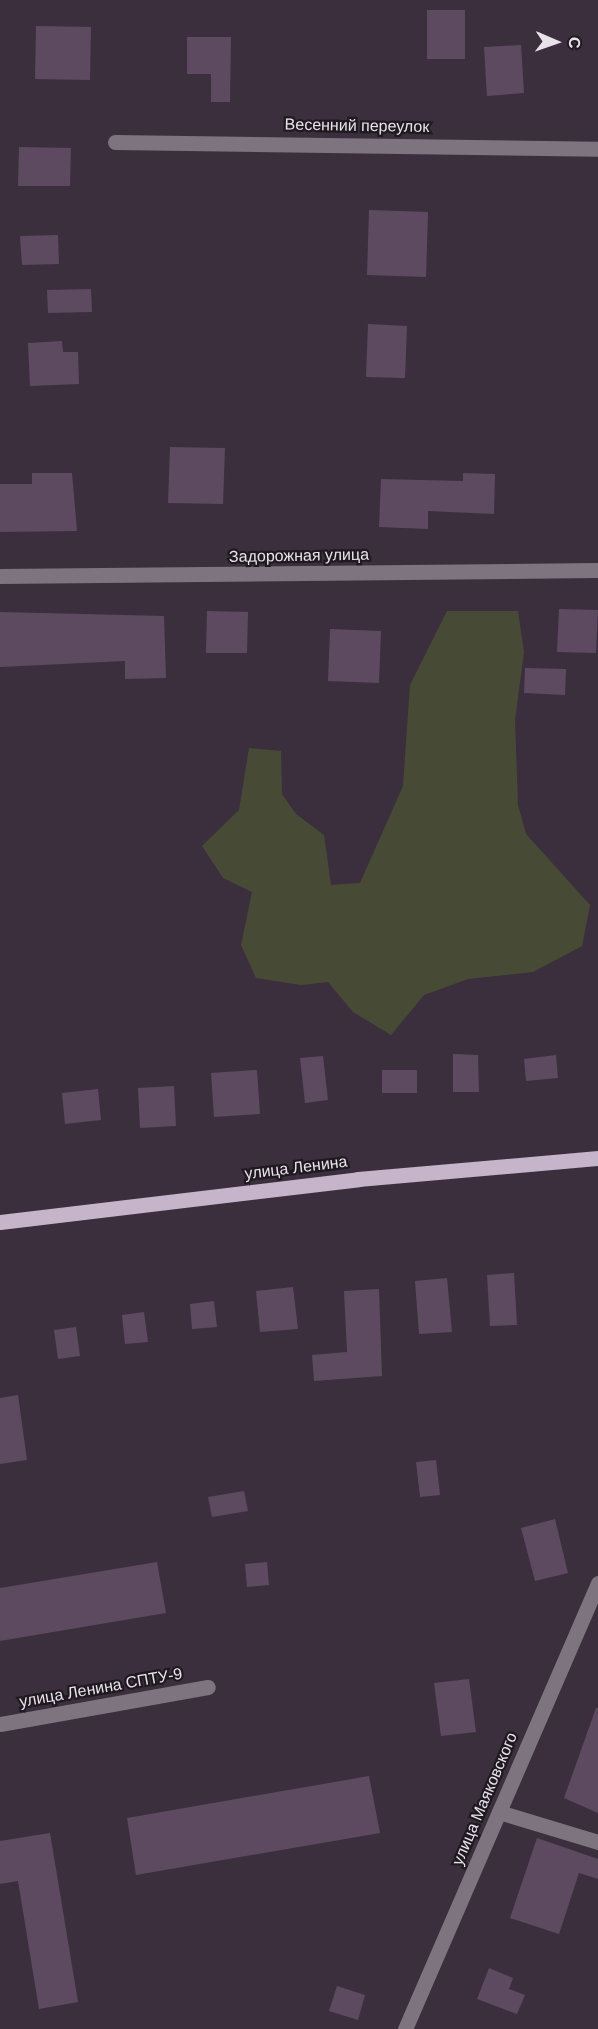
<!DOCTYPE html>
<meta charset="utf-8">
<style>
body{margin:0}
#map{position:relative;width:598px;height:2029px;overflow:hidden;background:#3b2f3d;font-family:Arial,sans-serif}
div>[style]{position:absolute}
.green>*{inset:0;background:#474b36}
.building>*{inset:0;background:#5d4a61}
.minor>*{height:15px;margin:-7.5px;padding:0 7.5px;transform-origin:7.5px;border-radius:7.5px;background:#7d747f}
.major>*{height:15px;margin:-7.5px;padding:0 7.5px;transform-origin:7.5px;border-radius:7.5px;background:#c6b4ca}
span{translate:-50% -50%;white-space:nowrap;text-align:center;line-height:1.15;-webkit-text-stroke:4.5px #1f1920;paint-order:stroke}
.street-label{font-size:16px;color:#e9e2eb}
.north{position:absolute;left:526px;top:12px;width:60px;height:60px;-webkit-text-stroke:4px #1f1920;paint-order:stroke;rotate:92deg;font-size:16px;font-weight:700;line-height:24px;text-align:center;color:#e9e2eb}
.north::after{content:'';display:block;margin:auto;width:21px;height:27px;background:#e9e2eb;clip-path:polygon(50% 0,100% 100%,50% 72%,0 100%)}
</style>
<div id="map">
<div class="green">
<div style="clip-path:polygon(447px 611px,518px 611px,524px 652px,515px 720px,518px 805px,526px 834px,590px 905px,582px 946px,533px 972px,468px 979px,424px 995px,391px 1035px,353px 1012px,328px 982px,301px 985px,256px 978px,241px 945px,252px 892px,223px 878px,202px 846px,239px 810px,249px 748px,281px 751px,282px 794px,296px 814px,324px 835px,331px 885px,360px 883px,403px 786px,410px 685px)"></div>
</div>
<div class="building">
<div style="clip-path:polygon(427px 10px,465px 10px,465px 59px,427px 59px)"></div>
<div style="clip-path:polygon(36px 26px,91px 27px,90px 80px,35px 79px)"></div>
<div style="clip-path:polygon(187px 37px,231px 37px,230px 102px,211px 102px,211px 74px,187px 74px)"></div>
<div style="clip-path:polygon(521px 45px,524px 93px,487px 96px,484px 47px)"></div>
<div style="clip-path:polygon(19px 147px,71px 148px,70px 186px,18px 186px)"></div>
<div style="clip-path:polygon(369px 210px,428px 212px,426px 277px,367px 275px)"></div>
<div style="clip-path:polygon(58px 235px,59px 264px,22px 265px,20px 236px)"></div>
<div style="clip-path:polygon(91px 289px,92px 312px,48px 313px,47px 290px)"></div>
<div style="clip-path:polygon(368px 324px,407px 326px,405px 378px,366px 377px)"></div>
<div style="clip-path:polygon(62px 341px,63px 352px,78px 352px,79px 384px,30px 386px,28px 343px)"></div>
<div style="clip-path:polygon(170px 447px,225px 448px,223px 504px,168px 503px)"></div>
<div style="clip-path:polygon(32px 473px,72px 473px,77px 531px,0 532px,0 484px,32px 484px)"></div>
<div style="clip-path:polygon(463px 473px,495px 474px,494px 514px,428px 511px,428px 529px,379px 527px,381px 479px,463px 481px)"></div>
<div style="clip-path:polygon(559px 609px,598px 610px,596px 653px,557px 652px)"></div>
<div style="clip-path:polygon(207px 611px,248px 612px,247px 653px,206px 653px)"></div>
<div style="clip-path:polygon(0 612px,164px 616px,166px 678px,125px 679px,125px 661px,0 667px)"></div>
<div style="clip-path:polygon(330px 629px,381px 631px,379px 683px,328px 681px)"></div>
<div style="clip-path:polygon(525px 668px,566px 669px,565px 695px,524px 693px)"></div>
<div style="clip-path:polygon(453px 1054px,478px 1055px,479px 1092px,453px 1092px)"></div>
<div style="clip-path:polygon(556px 1055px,558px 1078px,526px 1081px,524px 1059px)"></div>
<div style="clip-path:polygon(323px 1056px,328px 1100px,305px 1103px,300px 1058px)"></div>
<div style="clip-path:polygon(257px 1070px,260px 1114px,214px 1117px,211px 1073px)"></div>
<div style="clip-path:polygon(382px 1070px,417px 1070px,417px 1093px,382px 1093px)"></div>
<div style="clip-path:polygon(174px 1086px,176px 1126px,140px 1128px,138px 1088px)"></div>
<div style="clip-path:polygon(98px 1089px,101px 1120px,65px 1124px,62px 1093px)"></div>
<div style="clip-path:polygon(514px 1273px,517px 1325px,490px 1326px,487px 1275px)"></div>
<div style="clip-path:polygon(447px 1278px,452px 1332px,419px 1334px,415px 1281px)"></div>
<div style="clip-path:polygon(293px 1287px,298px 1329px,260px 1332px,256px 1291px)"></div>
<div style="clip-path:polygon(379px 1289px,382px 1376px,314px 1381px,312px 1355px,347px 1352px,344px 1291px)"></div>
<div style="clip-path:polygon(214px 1301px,217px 1327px,192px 1329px,190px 1304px)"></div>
<div style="clip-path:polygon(144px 1312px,148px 1342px,125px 1344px,122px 1315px)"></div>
<div style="clip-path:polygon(76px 1327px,80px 1356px,58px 1359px,54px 1330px)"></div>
<div style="clip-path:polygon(18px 1395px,27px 1460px,0 1464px,0 1398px)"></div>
<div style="clip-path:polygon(436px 1460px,440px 1495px,420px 1497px,416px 1462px)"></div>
<div style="clip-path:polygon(244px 1491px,248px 1511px,212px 1517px,208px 1497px)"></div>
<div style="clip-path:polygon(555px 1519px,568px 1573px,535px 1581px,521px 1528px)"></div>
<div style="clip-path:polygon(157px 1562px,166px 1613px,0 1641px,0 1588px)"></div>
<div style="clip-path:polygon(267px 1562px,269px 1585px,247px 1587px,245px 1564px)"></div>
<div style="clip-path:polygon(469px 1679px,476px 1732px,441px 1736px,434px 1683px)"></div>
<div style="clip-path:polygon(596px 1708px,598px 1708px,598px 1813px,564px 1798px)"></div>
<div style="clip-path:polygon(369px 1776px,380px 1833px,136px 1875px,127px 1818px)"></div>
<div style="clip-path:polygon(50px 1833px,78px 2002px,39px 2009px,18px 1881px,0 1884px,0 1841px)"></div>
<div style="clip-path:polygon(537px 1838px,598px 1859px,598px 1879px,579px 1873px,559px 1934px,510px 1918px)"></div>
<div style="clip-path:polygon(489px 1968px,513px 1978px,509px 1989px,525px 1995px,517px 2014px,477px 1999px)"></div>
<div style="clip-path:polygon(337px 1986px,365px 1995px,358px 2020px,329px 2011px)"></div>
</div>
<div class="minor">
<div style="left:115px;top:142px;width:483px;rotate:0.8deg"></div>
<div style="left:0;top:576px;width:598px;rotate:-0.57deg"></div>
<div style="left:0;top:1724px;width:211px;rotate:-10.1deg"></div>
<div style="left:499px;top:1812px;width:103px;rotate:16.9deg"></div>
<div style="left:405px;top:2029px;width:486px;rotate:-66.6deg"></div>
</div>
<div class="major">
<div style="left:0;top:1222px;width:361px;rotate:-6.8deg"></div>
<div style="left:358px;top:1179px;width:241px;rotate:-5deg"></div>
</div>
<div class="street-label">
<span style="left:357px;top:126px;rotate:1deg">Весенний переулок</span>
<span style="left:299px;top:556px;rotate:-1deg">Задорожная улица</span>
<span style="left:296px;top:1168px;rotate:-7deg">улица Ленина</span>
<span style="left:101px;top:1688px;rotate:-10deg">улица Ленина СПТУ-9</span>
<span style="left:485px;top:1799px;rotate:-67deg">улица Маяковского</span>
</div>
<div class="north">С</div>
</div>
